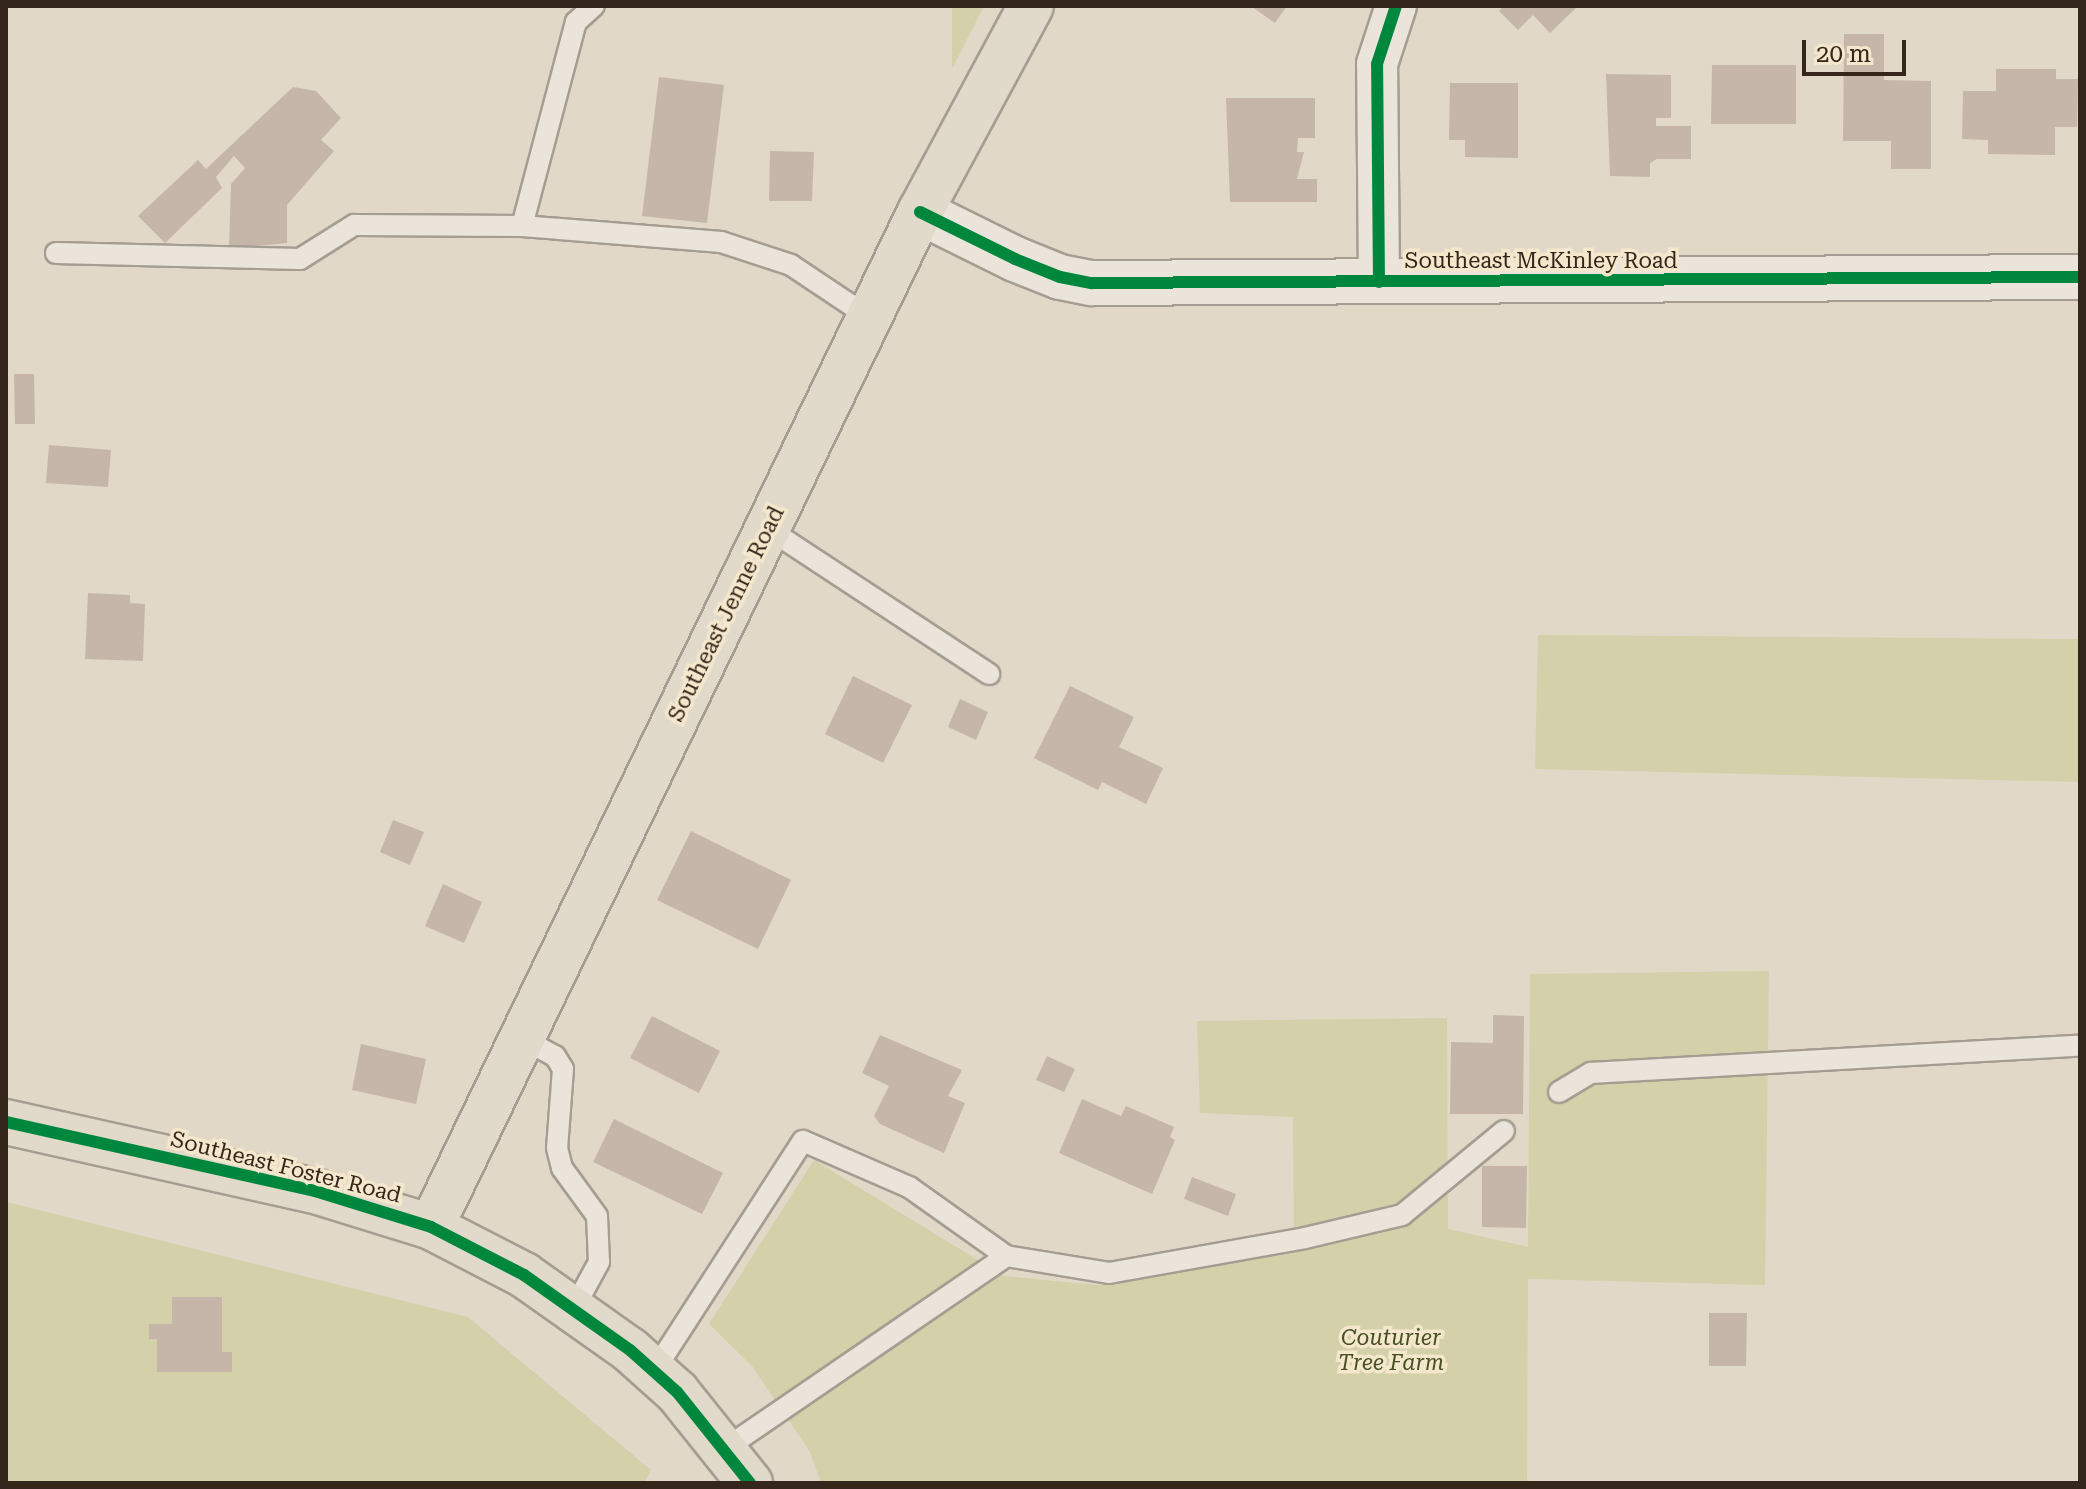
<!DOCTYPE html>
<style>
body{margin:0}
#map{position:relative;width:2086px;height:1489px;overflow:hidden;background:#e2d8c8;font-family:"Roboto Serif",serif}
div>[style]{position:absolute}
.green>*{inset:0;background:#d3d0aa}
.building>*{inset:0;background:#c5b6a9}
.roads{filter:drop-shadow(2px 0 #a69d92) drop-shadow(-2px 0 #a69d92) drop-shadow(0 2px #a69d92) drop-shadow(0 -2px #a69d92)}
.lane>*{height:20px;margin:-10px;padding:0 10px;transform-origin:10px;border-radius:10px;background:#eae4da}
.street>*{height:40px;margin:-20px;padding:0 20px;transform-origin:20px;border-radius:20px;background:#eae4da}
.secondary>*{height:44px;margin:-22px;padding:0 22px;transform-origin:22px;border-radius:22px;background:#eae4da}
.primary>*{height:44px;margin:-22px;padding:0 22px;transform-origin:22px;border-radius:22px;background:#e1dacb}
.cycleway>*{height:12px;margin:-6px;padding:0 6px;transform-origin:6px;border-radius:6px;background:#00873e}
span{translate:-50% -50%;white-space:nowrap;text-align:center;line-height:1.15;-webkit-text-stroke:7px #f4e7cc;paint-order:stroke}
.street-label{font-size:22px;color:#34261b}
.park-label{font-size:22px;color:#465022;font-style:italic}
.frame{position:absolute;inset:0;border:8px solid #34261b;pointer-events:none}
.scale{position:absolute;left:1802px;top:40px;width:104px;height:36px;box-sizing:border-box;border:4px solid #34261b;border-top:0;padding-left:10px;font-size:24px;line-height:28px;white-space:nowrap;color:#34261b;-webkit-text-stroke:6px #f4e7cc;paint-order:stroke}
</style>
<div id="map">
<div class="green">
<div style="clip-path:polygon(952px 6px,984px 6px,952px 69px)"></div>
<div style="clip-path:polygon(1538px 635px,2080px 639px,2080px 782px,1535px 769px)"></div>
<div style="clip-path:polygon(1769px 971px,1765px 1285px,1528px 1279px,1527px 1483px,821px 1483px,810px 1452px,752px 1366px,709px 1324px,814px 1160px,1004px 1276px,1098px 1285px,1294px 1253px,1293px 1117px,1200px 1113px,1197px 1021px,1447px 1018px,1448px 1229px,1528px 1247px,1530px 974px)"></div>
<div style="clip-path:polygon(6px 1202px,468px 1317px,651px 1470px,645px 1483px,6px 1483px)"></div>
</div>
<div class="building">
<div style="clip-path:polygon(1251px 6px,1287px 6px,1275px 23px)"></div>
<div style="clip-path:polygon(1503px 6px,1578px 6px,1550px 33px,1533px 15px,1518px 30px,1499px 11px)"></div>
<div style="clip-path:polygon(1844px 34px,1884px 34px,1884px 80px,1931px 81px,1931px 169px,1891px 169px,1891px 141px,1843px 141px)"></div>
<div style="clip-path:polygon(1712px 65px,1796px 65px,1796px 124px,1711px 124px)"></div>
<div style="clip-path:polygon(1996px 69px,2056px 69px,2056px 79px,2078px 79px,2077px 127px,2055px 127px,2055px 155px,1988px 154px,1988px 140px,1962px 139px,1963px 91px,1996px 91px)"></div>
<div style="clip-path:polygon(1606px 74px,1671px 75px,1671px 118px,1656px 118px,1656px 126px,1691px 126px,1691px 159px,1657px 159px,1650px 163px,1650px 177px,1610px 176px)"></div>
<div style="clip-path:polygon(659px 77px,724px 85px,707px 223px,642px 216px)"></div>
<div style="clip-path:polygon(1450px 83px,1518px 83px,1518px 158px,1465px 157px,1465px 140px,1449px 140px)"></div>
<div style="clip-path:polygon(293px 87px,316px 91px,341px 118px,321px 140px,334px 151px,287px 205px,287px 243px,229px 249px,231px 184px,245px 168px,234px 156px,216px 177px,222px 188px,165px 243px,138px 216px,198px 160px,206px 169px)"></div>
<div style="clip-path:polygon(1226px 98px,1315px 98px,1315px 138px,1298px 138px,1297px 152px,1304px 152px,1297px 179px,1317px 179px,1317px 202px,1230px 202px)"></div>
<div style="clip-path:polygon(770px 151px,814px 152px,812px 201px,769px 201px)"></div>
<div style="clip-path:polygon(14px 374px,34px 374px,35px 424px,15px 424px)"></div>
<div style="clip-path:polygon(49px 445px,111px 450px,108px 487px,46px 483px)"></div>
<div style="clip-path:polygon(88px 593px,130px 595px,130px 603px,145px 604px,143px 661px,85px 659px)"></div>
<div style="clip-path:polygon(853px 676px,912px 705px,883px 763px,825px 734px)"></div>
<div style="clip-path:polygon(1070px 686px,1134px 717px,1119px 747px,1163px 768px,1146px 804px,1102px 782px,1098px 790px,1034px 758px)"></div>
<div style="clip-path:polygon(960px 699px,988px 712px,976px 740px,948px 727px)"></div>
<div style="clip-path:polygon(393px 820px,424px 832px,410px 865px,380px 852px)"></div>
<div style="clip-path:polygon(691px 831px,791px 880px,758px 949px,657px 900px)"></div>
<div style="clip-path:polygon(443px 884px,482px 902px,464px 943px,425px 926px)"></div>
<div style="clip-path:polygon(1493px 1015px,1524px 1016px,1523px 1114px,1450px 1114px,1451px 1042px,1493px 1043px)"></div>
<div style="clip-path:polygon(652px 1016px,720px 1051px,699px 1093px,630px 1058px)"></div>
<div style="clip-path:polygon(880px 1035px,962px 1070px,948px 1096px,965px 1103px,944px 1153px,880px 1124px,874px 1116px,889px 1086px,862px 1073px)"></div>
<div style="clip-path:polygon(361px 1044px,426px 1059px,416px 1104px,352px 1090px)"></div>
<div style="clip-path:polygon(1047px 1056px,1075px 1069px,1064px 1092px,1036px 1080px)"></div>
<div style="clip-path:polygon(1082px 1099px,1121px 1116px,1126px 1106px,1174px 1127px,1170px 1137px,1175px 1140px,1152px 1194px,1059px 1153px)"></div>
<div style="clip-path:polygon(614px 1119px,723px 1173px,702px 1214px,593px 1162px)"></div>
<div style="clip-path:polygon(1482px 1166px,1527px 1166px,1526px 1228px,1482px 1227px)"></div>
<div style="clip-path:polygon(1192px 1177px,1236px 1194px,1228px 1216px,1184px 1199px)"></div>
<div style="clip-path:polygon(172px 1297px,222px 1297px,222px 1352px,232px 1352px,232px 1372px,157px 1372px,157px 1339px,149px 1339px,149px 1324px,172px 1324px)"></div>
<div style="clip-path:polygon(1709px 1313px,1747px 1313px,1746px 1366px,1709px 1366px)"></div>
</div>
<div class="roads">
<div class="lane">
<div style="left:522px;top:226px;width:211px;rotate:-75.2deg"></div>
<div style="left:576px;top:22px;width:24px;rotate:-42deg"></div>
<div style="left:56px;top:253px;width:244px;rotate:1.4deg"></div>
<div style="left:300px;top:259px;width:64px;rotate:-32.2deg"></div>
<div style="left:354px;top:225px;width:168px;rotate:0.3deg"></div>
<div style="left:522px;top:226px;width:200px;rotate:4.6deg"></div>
<div style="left:721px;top:242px;width:74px;rotate:18.2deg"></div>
<div style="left:791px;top:265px;width:94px;rotate:33.7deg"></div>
<div style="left:767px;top:528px;width:266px;rotate:33.3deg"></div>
<div style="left:522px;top:1038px;width:38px;rotate:29deg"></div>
<div style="left:555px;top:1056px;width:15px;rotate:58deg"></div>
<div style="left:563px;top:1069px;width:79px;rotate:94.3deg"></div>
<div style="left:557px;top:1148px;width:21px;rotate:76deg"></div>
<div style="left:562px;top:1168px;width:59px;rotate:53.9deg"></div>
<div style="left:597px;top:1216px;width:46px;rotate:87.5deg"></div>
<div style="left:599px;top:1262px;width:52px;rotate:118.5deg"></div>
<div style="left:1559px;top:1092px;width:37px;rotate:-31deg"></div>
<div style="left:1591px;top:1073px;width:490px;rotate:-3.2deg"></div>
<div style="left:654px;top:1371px;width:274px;rotate:-57.1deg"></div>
<div style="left:803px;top:1141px;width:116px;rotate:23.5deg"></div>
<div style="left:909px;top:1187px;width:119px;rotate:35.4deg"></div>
<div style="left:726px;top:1448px;width:340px;rotate:-34.4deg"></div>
<div style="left:1006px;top:1256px;width:104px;rotate:9.4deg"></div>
<div style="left:1109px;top:1273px;width:199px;rotate:-10.1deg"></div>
<div style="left:1305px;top:1238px;width:100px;rotate:-13.3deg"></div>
<div style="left:1402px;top:1215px;width:132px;rotate:-39.5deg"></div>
</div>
<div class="street">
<div style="left:1379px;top:282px;width:218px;rotate:-90.5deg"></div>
<div style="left:1377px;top:64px;width:61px;rotate:-71.9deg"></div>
</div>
<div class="secondary">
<div style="left:920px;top:212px;width:106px;rotate:26.3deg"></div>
<div style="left:1015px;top:259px;width:48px;rotate:21.8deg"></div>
<div style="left:1060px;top:277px;width:33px;rotate:11deg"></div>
<div style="left:1092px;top:283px;width:988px;rotate:-0.35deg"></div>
</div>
<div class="primary">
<div style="left:6px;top:1122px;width:317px;rotate:12.6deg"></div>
<div style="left:315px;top:1191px;width:121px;rotate:17.2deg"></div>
<div style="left:431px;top:1227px;width:105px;rotate:27.3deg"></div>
<div style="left:524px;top:1275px;width:130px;rotate:35.3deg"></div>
<div style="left:630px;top:1350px;width:63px;rotate:41.8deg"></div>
<div style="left:677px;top:1392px;width:117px;rotate:51.3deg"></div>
<div style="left:431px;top:1227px;width:1127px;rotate:-64.28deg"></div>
<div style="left:920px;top:212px;width:234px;rotate:-61.7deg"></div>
</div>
</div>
<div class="cycleway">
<div style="left:920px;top:212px;width:106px;rotate:26.3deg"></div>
<div style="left:1015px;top:259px;width:48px;rotate:21.8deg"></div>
<div style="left:1060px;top:277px;width:33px;rotate:11deg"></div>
<div style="left:1092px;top:283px;width:988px;rotate:-0.35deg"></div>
<div style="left:1379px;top:282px;width:218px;rotate:-90.5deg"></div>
<div style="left:1377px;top:64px;width:61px;rotate:-71.9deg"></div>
<div style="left:6px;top:1122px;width:317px;rotate:12.6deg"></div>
<div style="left:315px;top:1191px;width:121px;rotate:17.2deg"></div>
<div style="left:431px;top:1227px;width:105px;rotate:27.3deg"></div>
<div style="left:524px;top:1275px;width:130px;rotate:35.3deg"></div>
<div style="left:630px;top:1350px;width:63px;rotate:41.8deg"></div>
<div style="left:677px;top:1392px;width:117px;rotate:51.3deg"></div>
</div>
<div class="street-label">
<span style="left:1541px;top:261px">Southeast McKinley Road</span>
<span style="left:726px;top:614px;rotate:-64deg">Southeast Jenne Road</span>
<span style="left:286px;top:1167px;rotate:14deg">Southeast Foster Road</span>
</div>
<div class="park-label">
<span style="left:1391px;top:1350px">Couturier<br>Tree Farm</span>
</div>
<div class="frame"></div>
<div class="scale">20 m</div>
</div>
